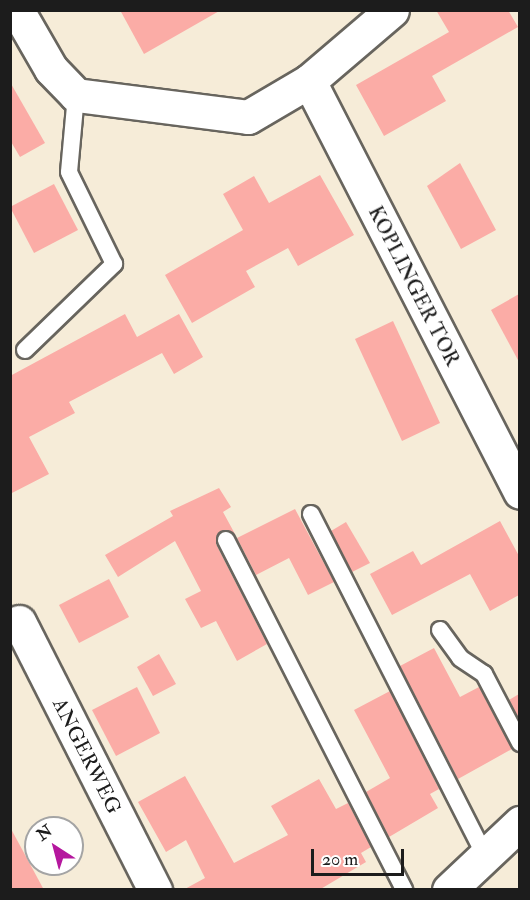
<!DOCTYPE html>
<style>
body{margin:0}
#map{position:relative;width:530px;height:900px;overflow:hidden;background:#f6ecd8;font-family:"IM FELL Double Pica",serif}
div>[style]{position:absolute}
.building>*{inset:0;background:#fbaca6}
.roads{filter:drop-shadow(2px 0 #68655e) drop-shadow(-2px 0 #68655e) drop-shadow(0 2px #68655e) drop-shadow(0 -2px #68655e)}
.service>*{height:16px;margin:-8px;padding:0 8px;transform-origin:8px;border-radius:8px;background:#fff}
.minor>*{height:33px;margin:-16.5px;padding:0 16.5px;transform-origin:16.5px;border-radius:16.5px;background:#fff}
span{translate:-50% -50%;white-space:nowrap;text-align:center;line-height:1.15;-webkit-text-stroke:6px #fff;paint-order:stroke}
.street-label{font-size:20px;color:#1c1c1c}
.frame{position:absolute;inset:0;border:12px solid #1c1c1c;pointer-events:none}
.north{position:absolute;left:24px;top:816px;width:60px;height:60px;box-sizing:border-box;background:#fff;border:2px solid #a4a4a4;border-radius:50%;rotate:324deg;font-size:16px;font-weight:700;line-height:24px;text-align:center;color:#1c1c1c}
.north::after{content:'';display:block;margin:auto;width:21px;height:27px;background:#b5179e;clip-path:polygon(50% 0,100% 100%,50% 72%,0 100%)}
.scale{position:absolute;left:311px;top:849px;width:93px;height:27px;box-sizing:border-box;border:3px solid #1c1c1c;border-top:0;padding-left:8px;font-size:18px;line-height:21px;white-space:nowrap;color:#1c1c1c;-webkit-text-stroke:4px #fff;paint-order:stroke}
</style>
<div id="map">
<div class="building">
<div style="clip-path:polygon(120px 10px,221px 10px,144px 54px)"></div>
<div style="clip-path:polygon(436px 10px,508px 10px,518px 27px,432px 76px,446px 101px,384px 136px,356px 85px,449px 32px)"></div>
<div style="clip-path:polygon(10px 82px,45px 143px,20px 157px,10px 140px)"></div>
<div style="clip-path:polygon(460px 163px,496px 230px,461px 249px,427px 186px)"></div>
<div style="clip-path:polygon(320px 175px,354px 235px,298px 266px,288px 248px,246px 271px,255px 287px,192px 323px,165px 275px,243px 230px,223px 194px,254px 176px,269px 203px)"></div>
<div style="clip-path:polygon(54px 184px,78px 230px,34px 253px,10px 207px)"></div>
<div style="clip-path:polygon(519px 294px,519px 362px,491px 310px)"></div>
<div style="clip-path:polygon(125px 314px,137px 337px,179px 314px,203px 357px,174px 374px,162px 353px,69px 402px,75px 413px,29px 437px,49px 474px,10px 494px,10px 376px)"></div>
<div style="clip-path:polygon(393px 321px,440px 423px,402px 441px,355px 339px)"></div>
<div style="clip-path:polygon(219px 488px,231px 507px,223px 512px,235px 534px,221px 531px,216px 544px,267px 644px,237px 661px,216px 621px,201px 628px,185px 599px,201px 591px,175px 541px,118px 577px,105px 555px,173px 516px,170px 511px)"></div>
<div style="clip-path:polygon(295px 509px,334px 582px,308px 595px,289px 558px,256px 575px,237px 538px)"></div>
<div style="clip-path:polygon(500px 521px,519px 556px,519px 595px,490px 611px,470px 574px,392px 615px,370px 574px,413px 551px,421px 565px)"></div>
<div style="clip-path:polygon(346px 522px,370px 563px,352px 572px,331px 531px)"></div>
<div style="clip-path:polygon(109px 579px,129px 617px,79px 643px,59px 605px)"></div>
<div style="clip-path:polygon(434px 648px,460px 697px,479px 687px,512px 749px,458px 779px,400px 666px)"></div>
<div style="clip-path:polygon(159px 654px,176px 684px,153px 696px,137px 667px)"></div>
<div style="clip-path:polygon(137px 687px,160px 733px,116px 756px,92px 710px)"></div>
<div style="clip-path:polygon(390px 691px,439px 789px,430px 794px,438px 808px,389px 837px,366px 792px,390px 778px,354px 710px)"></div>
<div style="clip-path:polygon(519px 694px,519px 719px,509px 700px)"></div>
<div style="clip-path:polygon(185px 776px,234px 863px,288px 835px,271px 806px,319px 779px,336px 809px,348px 803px,371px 847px,361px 853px,366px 862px,319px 890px,183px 890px,205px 878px,186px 840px,166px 852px,138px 802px)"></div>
<div style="clip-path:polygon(10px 827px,44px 890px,10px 890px)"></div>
</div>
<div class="roads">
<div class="service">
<div style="left:25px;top:350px;width:124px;rotate:-44deg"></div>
<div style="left:114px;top:264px;width:102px;rotate:-116.1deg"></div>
<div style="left:69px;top:172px;width:77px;rotate:-84.8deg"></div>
<div style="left:311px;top:514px;width:383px;rotate:63deg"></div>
<div style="left:226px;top:540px;width:393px;rotate:63deg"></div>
<div style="left:440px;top:630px;width:34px;rotate:54deg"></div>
<div style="left:460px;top:658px;width:29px;rotate:34deg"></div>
<div style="left:484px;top:674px;width:78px;rotate:62.4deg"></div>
</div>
<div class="minor">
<div style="left:17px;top:10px;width:68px;rotate:60deg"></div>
<div style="left:51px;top:69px;width:36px;rotate:46deg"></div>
<div style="left:76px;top:95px;width:173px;rotate:7.3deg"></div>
<div style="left:248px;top:117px;width:71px;rotate:-30.5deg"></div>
<div style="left:309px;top:81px;width:462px;rotate:62.8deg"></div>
<div style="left:309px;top:81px;width:109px;rotate:-40.5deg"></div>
<div style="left:19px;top:622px;width:301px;rotate:63.1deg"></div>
<div style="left:449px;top:890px;width:98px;rotate:-43.3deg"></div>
</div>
</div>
<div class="street-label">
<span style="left:414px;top:286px;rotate:63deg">KOPLINGER TOR</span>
<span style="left:87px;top:756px;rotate:63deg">ANGERWEG</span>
</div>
<div class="frame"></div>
<div class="north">N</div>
<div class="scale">20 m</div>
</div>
